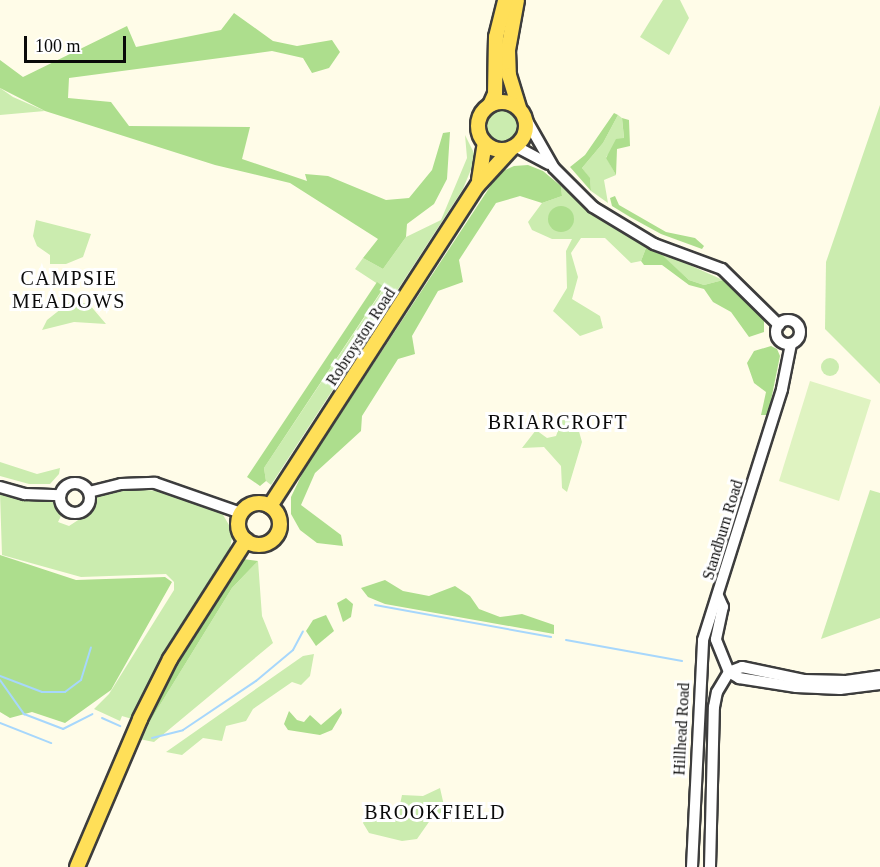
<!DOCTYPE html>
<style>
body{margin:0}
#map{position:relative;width:880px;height:867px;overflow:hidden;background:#fffce8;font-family:Georgia,serif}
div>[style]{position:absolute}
.green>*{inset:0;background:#cbecaf}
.round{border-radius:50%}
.forest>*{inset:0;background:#adde8d}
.pitch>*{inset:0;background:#dff3c1}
.stream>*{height:2px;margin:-1px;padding:0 1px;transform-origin:1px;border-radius:1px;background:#a7d7fc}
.roads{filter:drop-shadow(2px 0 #3d3d3d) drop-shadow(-2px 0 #3d3d3d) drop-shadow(0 2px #3d3d3d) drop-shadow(0 -2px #3d3d3d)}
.minor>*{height:10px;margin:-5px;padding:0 5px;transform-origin:5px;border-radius:5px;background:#fff}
.minor>.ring{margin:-5px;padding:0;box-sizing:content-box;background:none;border:10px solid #fff;border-radius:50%}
.major>*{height:14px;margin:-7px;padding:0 7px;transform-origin:7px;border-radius:7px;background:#ffdf58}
.major>.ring{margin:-7px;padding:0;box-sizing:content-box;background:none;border:14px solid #ffdf58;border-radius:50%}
span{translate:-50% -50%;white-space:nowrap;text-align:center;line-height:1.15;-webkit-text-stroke:6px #fff;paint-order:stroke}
.street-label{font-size:16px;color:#0a0a0a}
.quarter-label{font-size:20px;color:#0a0a0a;letter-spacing:1.5px}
.scale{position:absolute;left:24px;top:36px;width:102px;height:27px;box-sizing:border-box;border:3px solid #0a0a0a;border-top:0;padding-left:8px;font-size:18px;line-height:21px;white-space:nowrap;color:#0a0a0a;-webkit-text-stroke:4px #fff;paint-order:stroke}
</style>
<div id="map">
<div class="green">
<div style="clip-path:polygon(663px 0,680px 0,689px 18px,669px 55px,640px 37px)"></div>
<div style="clip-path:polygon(0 88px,13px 97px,45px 111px,0 115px)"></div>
<div style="clip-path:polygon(880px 105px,880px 384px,825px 329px,826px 262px)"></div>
<div class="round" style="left:484px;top:107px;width:36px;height:36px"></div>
<div style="clip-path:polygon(618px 115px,622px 118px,624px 139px,606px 157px,616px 175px,604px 180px,608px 203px,591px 191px,590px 179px,582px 168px,603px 143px)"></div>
<div style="clip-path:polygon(465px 135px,476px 157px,463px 189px,271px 485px,266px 481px,264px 468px,384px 288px,355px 269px,363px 258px,383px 269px,406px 237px,441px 220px,467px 158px)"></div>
<div style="clip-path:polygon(561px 186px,598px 218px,636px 241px,723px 280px,704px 285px,689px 280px,661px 255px,646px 248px,641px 261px,631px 263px,605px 238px,581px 238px,571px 253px,578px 277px,572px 299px,600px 316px,603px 328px,580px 336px,553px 311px,567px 288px,566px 251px,572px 239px,552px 239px,532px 230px,528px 222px,542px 203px,562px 196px)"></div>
<div style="clip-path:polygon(36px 220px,91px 234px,83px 257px,66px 264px,50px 264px,50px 255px,37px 246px,33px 236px)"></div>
<div style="clip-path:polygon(71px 301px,89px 304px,106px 324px,74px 322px,42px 330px,47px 320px)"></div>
<div class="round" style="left:821px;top:358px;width:18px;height:18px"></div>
<div style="clip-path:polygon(562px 420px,576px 421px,582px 442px,567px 492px,562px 488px,561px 466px,544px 447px,522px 448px,536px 430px,547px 438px,556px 436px)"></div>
<div style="clip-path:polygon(0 462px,37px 474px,60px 468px,59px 474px,50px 484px,29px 484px,0 476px)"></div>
<div style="clip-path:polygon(132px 489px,158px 491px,222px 513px,233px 532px,230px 548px,173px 641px,132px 719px,122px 716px,120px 721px,94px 709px,109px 694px,174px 590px,174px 582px,166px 574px,81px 577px,2px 555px,0 493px,20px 499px,52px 501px,61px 516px,58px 522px,69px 526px,92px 511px,97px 497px)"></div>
<div style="clip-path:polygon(870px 490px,880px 493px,880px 618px,821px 639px)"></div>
<div style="clip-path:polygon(258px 561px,262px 616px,273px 643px,154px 742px,139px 739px,232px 588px)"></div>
<div style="clip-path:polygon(314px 654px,310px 676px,301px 685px,292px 682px,253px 709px,246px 721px,226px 726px,222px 741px,203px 738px,182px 755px,166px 752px,303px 656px)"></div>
<div style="clip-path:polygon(440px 788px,445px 810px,431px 819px,417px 839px,402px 841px,369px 833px,363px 823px,366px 816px,376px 820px,391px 817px,399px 809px,402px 795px,423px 796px)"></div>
</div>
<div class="forest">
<div style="clip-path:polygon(234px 13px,273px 41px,297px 46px,332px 40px,340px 52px,329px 68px,312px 73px,303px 58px,272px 51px,69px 78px,68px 98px,111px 102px,129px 126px,250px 127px,242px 159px,307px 181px,305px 174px,328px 176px,386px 200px,409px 198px,432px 170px,443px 133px,450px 132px,447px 179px,434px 204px,407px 224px,406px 237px,383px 269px,363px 258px,378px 239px,290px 183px,215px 165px,45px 111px,0 88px,0 60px,23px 77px,127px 26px,136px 47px,221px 30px)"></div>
<div style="clip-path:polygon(614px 113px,618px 115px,603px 143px,582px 168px,590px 178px,591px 191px,570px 167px,585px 155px)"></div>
<div style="clip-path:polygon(622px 118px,629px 120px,630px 146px,617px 149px,616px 175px,606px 158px,616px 139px,624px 138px)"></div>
<div style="clip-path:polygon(528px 165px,543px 171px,561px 186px,562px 196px,542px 203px,520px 196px,496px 203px,459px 260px,463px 282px,438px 291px,412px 336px,415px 354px,398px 359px,362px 416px,361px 431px,315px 473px,301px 505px,341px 535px,343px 546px,317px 543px,300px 530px,291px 514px,291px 497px,305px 468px,499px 173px,514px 166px)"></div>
<div style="clip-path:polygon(615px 196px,619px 205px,666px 232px,695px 238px,704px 246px,702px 249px,661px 234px,630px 217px,612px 206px,610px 198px)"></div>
<div class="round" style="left:548px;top:206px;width:26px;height:26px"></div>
<div style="clip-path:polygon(646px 248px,662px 255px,689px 280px,704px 285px,723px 280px,764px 320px,764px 332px,749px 337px,731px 312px,713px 302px,704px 289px,689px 285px,662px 265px,644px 265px,641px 261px)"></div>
<div style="clip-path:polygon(377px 282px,384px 287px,264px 468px,266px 481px,260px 486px,247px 477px)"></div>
<div style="clip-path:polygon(771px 346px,777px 349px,780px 356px,768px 415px,761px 415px,766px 392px,754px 383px,747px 363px,754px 351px)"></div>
<div style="clip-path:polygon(0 555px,76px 580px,165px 577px,172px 582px,111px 690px,65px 723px,32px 712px,10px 718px,0 712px)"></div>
<div style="clip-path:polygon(243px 559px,258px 561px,232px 588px,139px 739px,177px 656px)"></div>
<div style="clip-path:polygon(385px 580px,403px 591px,429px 596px,455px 586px,470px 596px,479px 609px,500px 617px,522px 614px,554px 625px,554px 634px,385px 604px,368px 597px,361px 588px)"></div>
<div style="clip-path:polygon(346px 598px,353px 604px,351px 617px,343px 622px,337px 603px)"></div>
<div style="clip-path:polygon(326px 615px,334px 631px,316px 646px,306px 631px,313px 620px)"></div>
<div style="clip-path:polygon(341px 708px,342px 713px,332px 730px,320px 735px,288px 730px,284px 724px,289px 711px,297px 720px,304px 722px,310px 715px,321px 725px)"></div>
</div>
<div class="pitch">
<div style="clip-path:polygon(810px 381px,871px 400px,839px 501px,779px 481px)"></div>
</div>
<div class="stream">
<div style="left:375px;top:605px;width:179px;rotate:10.3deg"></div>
<div style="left:566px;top:640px;width:118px;rotate:10.3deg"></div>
<div style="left:0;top:676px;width:45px;rotate:20.9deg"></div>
<div style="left:42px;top:692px;width:23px"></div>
<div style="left:65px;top:692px;width:20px;rotate:-37deg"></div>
<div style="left:81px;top:680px;width:34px;rotate:-73deg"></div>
<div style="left:0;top:680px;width:42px;rotate:54.8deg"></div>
<div style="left:24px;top:714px;width:42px;rotate:21deg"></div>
<div style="left:63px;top:729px;width:33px;rotate:-27deg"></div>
<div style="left:102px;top:718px;width:20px;rotate:24deg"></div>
<div style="left:0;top:723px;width:55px;rotate:21.4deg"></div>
<div style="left:152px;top:738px;width:32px;rotate:-14deg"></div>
<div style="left:183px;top:730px;width:88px;rotate:-33.9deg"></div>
<div style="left:256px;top:681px;width:48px;rotate:-40deg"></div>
<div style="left:293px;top:650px;width:21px;rotate:-62deg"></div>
</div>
<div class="roads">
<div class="minor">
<div style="left:526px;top:119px;width:56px;rotate:60.3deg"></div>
<div style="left:554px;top:168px;width:55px;rotate:45deg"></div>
<div style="left:593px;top:207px;width:71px;rotate:31.2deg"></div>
<div style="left:654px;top:244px;width:72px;rotate:20.2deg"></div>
<div style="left:722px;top:269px;width:80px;rotate:44.5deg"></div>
<div style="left:515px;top:146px;width:38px;rotate:28deg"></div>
<div class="ring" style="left:776px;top:320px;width:14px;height:14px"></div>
<div class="ring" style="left:60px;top:483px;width:20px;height:20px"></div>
<div style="left:0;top:487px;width:26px;rotate:16deg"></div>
<div style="left:25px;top:494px;width:35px;rotate:2deg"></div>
<div style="left:89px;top:492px;width:33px;rotate:-14deg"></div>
<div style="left:121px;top:484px;width:34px;rotate:-2deg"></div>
<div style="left:155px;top:483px;width:91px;rotate:19.2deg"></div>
<div style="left:729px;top:672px;width:12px;rotate:31deg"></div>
<div style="left:739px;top:678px;width:58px;rotate:9deg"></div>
<div style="left:796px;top:687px;width:44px;rotate:2.6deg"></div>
<div style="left:840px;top:689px;width:40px;rotate:-7.1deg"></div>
<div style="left:729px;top:672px;width:14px;rotate:-21deg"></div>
<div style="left:742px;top:667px;width:63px;rotate:11.8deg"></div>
<div style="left:804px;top:680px;width:42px;rotate:1.4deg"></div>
<div style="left:846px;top:681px;width:34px;rotate:-8deg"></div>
<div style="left:692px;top:867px;width:227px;rotate:-87.2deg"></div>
<div style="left:703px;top:640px;width:263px;rotate:-72.5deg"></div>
<div style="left:782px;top:389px;width:46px;rotate:-78.7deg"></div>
<div style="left:710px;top:867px;width:160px;rotate:-88.6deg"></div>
<div style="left:714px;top:707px;width:15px;rotate:-79deg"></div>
<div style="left:717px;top:692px;width:23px;rotate:-59deg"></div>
<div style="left:729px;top:672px;width:35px;rotate:-112deg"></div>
<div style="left:716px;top:639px;width:33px;rotate:-78deg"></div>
<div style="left:723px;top:607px;width:12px;rotate:-114deg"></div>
</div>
<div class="major">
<div style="left:517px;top:0;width:51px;rotate:100.2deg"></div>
<div style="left:508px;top:50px;width:25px;rotate:88deg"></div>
<div style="left:509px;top:75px;width:34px;rotate:73deg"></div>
<div class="ring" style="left:478px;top:102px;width:34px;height:34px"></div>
<div style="left:490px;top:105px;width:12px;rotate:-66deg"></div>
<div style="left:495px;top:94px;width:57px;rotate:-89deg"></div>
<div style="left:496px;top:37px;width:38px;rotate:-76deg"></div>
<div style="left:479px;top:180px;width:37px;rotate:-81deg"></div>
<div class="ring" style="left:238px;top:503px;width:28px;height:28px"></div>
<div style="left:270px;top:506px;width:382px;rotate:-57.1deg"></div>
<div style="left:478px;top:185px;width:50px;rotate:-47.4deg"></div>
<div style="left:77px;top:867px;width:161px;rotate:-66.9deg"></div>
<div style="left:140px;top:719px;width:67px;rotate:-63.4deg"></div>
<div style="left:170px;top:659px;width:141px;rotate:-57.4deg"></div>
</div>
</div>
<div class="street-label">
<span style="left:361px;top:337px;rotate:-57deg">Robroyston Road</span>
<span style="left:723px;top:530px;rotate:-73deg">Standburn Road</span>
<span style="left:682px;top:729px;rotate:-87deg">Hillhead Road</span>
</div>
<div class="quarter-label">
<span style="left:69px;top:290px">CAMPSIE<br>MEADOWS</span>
<span style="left:558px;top:422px">BRIARCROFT</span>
<span style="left:435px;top:812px">BROOKFIELD</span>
</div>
<div class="scale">100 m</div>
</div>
